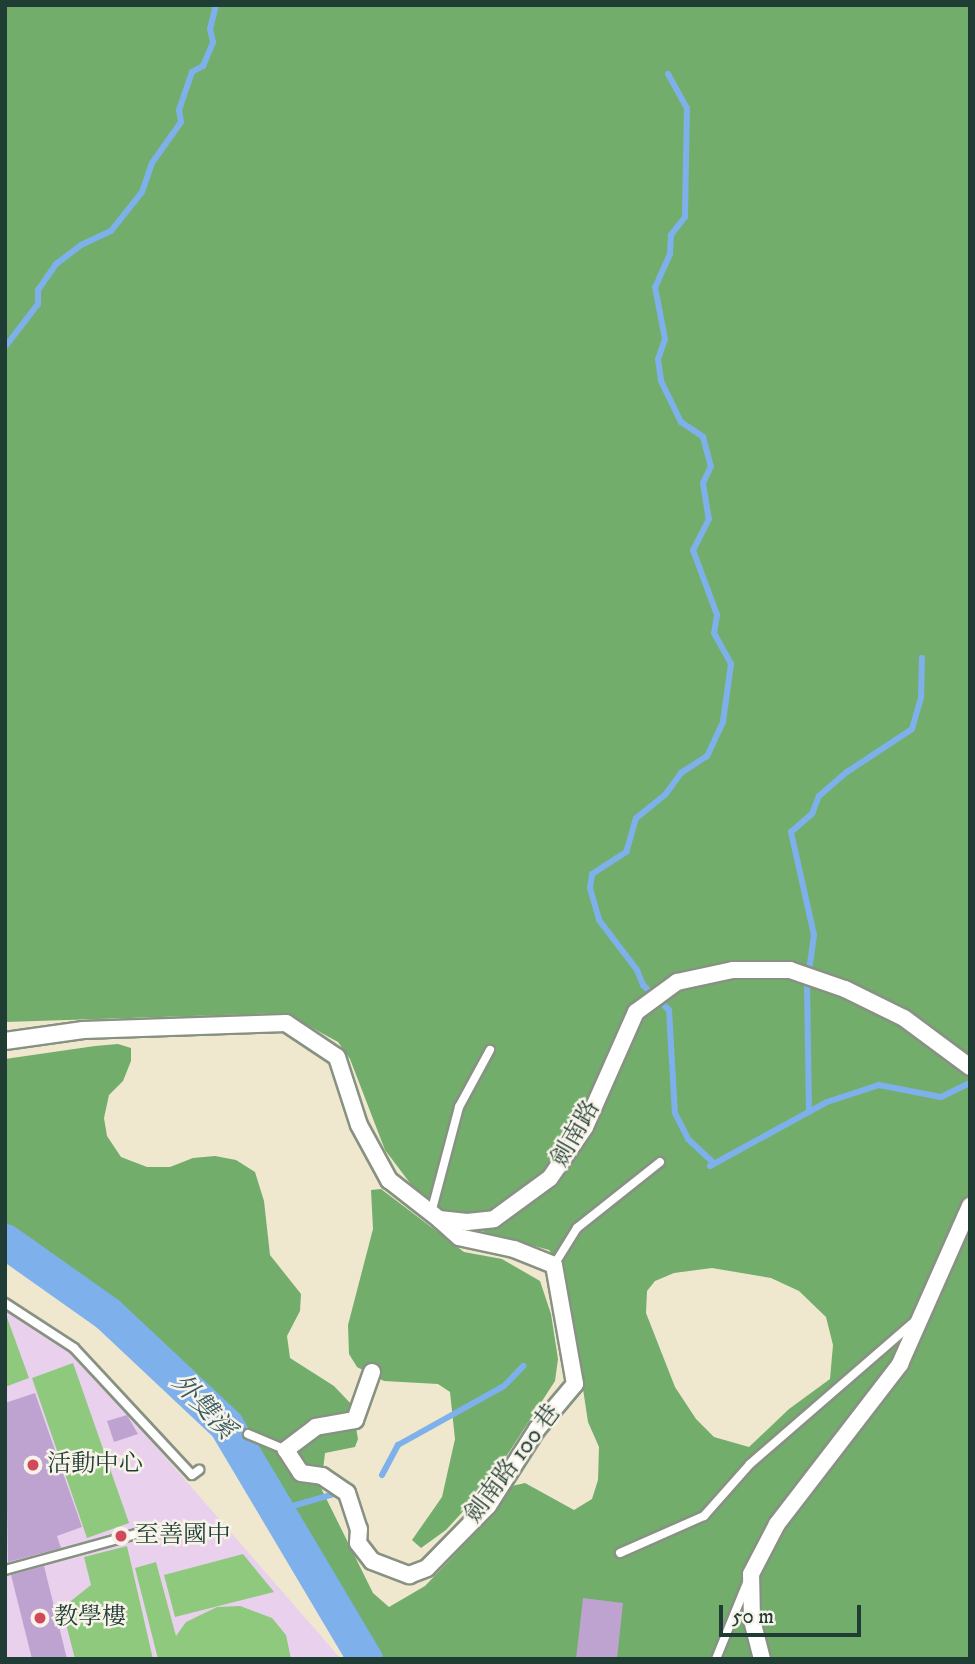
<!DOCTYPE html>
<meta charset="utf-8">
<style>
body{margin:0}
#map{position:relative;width:975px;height:1664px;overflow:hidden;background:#efe8cf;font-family:"IM FELL DW Pica","Noto Serif TC",serif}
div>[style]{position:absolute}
.built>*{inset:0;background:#e9d1ed}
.green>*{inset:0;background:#8ec97d}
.forest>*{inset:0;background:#72ad6c}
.stream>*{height:6px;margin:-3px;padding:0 3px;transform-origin:3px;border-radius:3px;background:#7eb1eb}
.river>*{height:35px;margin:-17.5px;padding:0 17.5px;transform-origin:17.5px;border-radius:17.5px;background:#7eb1eb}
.building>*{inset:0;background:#bea3d1}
.roads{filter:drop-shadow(2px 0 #879282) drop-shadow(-2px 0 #879282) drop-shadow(0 2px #879282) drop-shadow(0 -2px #879282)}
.lane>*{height:8px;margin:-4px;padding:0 4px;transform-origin:4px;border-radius:4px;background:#fff}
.street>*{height:16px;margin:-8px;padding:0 8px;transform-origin:8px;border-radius:8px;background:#fff}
.dots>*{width:19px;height:19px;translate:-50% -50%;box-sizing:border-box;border:4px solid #f7f3e8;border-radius:50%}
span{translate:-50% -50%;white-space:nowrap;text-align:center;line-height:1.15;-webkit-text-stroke:5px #f7f3e8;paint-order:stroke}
.street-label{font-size:24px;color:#1f3d34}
.poi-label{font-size:24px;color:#1f3d34}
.left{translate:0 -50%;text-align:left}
.water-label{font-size:26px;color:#375a62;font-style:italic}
.frame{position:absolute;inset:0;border:7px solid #1f3d34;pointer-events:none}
.scale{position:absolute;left:719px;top:1605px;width:142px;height:32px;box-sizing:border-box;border:4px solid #1f3d34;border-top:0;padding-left:9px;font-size:21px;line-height:24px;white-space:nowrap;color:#1f3d34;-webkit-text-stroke:5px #f7f3e8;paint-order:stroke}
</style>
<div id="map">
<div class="built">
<div style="clip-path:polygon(5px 1308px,74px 1352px,341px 1659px,5px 1659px)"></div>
</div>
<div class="green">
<div style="clip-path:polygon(5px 1312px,29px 1378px,5px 1387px)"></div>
<div style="clip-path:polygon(73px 1363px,129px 1523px,87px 1538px,32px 1378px)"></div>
<div style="clip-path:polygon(127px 1546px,153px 1659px,75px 1659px,62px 1608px,91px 1585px,84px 1557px)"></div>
<div style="clip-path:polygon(243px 1554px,274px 1592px,175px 1617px,164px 1575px)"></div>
<div style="clip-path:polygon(156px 1562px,176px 1636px,186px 1622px,217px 1607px,240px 1606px,272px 1618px,286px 1635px,291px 1659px,158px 1659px,135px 1568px)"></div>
</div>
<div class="forest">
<div style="clip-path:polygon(evenodd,5px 5px,970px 5px,970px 1659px,379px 1659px,233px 1422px,123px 1310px,5px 1227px,5px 1059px,95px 1046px,118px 1044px,131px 1048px,131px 1061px,123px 1081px,109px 1095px,104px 1118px,107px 1136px,121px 1157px,147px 1167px,170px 1167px,193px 1158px,215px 1156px,236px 1160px,255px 1172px,264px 1201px,270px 1255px,301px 1294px,300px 1311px,287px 1336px,290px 1358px,334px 1386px,352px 1405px,358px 1439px,355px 1447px,325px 1453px,321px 1488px,373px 1593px,389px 1607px,425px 1586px,491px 1517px,512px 1486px,525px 1483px,574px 1510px,592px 1499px,598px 1480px,599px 1447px,588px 1422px,565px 1270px,549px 1250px,484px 1232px,435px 1205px,410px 1183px,385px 1150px,350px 1059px,338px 1042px,285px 1013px,5px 1022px,5px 5px,712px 1268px,771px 1278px,799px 1291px,826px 1317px,833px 1345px,830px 1379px,789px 1409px,749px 1447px,714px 1437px,696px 1419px,675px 1387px,646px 1313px,647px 1291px,655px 1281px,674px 1273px,712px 1268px)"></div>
<div style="clip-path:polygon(381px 1189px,464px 1252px,502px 1259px,540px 1281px,551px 1314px,558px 1359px,555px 1381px,489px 1483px,446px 1530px,421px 1548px,412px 1540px,442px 1497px,455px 1439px,450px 1392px,438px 1384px,384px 1381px,357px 1367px,349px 1354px,348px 1325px,373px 1229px,371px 1190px)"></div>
</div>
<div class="stream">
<div style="left:668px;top:74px;width:39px;rotate:61deg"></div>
<div style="left:687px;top:108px;width:109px;rotate:91.1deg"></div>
<div style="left:685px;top:217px;width:23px;rotate:128deg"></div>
<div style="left:671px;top:235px;width:19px;rotate:93deg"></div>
<div style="left:670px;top:254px;width:36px;rotate:114deg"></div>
<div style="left:655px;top:287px;width:53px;rotate:79.1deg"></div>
<div style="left:665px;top:339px;width:21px;rotate:109deg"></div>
<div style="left:658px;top:359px;width:22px;rotate:82deg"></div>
<div style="left:661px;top:381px;width:46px;rotate:64deg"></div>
<div style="left:681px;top:422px;width:27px;rotate:34deg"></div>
<div style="left:703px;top:437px;width:30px;rotate:75deg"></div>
<div style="left:711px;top:466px;width:19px;rotate:115deg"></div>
<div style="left:703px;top:483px;width:36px;rotate:81deg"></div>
<div style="left:709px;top:519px;width:35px;rotate:117deg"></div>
<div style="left:693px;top:550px;width:69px;rotate:69.7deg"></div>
<div style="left:717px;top:615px;width:18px;rotate:99deg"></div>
<div style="left:714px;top:633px;width:35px;rotate:61deg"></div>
<div style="left:731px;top:664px;width:59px;rotate:97.9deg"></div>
<div style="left:723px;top:722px;width:38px;rotate:115deg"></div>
<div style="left:707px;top:756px;width:31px;rotate:147deg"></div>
<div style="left:681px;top:773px;width:26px;rotate:126deg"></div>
<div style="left:666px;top:794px;width:38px;rotate:141deg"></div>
<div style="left:636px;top:818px;width:35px;rotate:106deg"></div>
<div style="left:626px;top:852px;width:40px;rotate:147.1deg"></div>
<div style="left:592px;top:874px;width:14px;rotate:98deg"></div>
<div style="left:590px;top:888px;width:33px;rotate:74deg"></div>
<div style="left:599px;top:920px;width:63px;rotate:52.8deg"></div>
<div style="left:637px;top:970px;width:16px;rotate:68deg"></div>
<div style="left:643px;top:985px;width:36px;rotate:44deg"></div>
<div style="left:669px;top:1010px;width:103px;rotate:86.7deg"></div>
<div style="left:675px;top:1113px;width:29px;rotate:63deg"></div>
<div style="left:688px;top:1139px;width:34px;rotate:43deg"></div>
<div style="left:5px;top:347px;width:54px;rotate:-52.5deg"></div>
<div style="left:38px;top:304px;width:14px;rotate:-90deg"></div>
<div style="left:38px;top:290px;width:32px;rotate:-55deg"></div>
<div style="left:56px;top:264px;width:31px;rotate:-37deg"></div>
<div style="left:81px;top:245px;width:33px;rotate:-25deg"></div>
<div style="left:111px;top:231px;width:50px;rotate:-51.5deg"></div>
<div style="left:142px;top:192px;width:31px;rotate:-71deg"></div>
<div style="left:152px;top:163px;width:50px;rotate:-54.7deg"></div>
<div style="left:181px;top:122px;width:12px;rotate:-99deg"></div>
<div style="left:179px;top:110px;width:40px;rotate:-71.1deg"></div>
<div style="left:192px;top:72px;width:13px;rotate:-29deg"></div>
<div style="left:203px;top:66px;width:26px;rotate:-67deg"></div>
<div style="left:213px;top:42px;width:13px;rotate:-103deg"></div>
<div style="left:210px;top:29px;width:25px;rotate:-76deg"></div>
<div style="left:809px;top:1112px;width:126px;rotate:-90.9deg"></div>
<div style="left:807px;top:986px;width:51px;rotate:-82.2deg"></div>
<div style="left:814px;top:935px;width:106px;rotate:-102.6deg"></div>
<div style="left:791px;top:832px;width:28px;rotate:-41deg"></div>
<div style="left:812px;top:814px;width:19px;rotate:-69deg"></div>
<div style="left:819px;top:796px;width:37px;rotate:-41deg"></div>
<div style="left:847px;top:772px;width:78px;rotate:-33.5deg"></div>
<div style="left:912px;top:729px;width:32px;rotate:-74deg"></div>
<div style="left:921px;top:698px;width:40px;rotate:-88.6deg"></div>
<div style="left:710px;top:1166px;width:133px;rotate:-28.7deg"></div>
<div style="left:827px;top:1102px;width:55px;rotate:-18.1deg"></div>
<div style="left:879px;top:1085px;width:63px;rotate:11deg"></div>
<div style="left:941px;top:1097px;width:32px;rotate:-26deg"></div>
<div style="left:382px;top:1475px;width:34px;rotate:-62deg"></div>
<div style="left:398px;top:1445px;width:121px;rotate:-29.1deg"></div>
<div style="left:504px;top:1386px;width:28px;rotate:-46deg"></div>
<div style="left:275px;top:1511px;width:61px;rotate:-16.1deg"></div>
</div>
<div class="river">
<div style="left:5px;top:1241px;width:126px;rotate:35.3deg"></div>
<div style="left:108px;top:1314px;width:162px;rotate:43.2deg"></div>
<div style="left:226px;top:1425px;width:272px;rotate:59.3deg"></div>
</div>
<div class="building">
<div style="clip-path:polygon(35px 1393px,82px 1527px,57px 1536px,61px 1548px,8px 1562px,5px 1403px)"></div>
<div style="clip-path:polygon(127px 1415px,138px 1434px,114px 1442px,107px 1421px)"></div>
<div style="clip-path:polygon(44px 1566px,67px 1659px,32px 1659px,11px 1575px)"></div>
<div style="clip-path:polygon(583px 1598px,623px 1603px,617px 1659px,576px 1659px)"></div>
</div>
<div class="roads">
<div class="lane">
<div style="left:431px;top:1213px;width:110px;rotate:-75.2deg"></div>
<div style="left:459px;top:1107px;width:65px;rotate:-61.5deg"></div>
<div style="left:554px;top:1265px;width:44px;rotate:-58.1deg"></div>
<div style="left:577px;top:1228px;width:106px;rotate:-38.5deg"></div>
<div style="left:5px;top:1303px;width:82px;rotate:33.1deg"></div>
<div style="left:74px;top:1348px;width:173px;rotate:47.1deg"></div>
<div style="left:192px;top:1475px;width:9px;rotate:-36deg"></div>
<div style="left:248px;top:1434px;width:41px;rotate:22.8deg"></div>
<div style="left:620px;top:1553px;width:92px;rotate:-23.8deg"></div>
<div style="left:704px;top:1516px;width:69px;rotate:-48.5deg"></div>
<div style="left:750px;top:1464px;width:218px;rotate:-40.9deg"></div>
<div style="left:5px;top:1570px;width:143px;rotate:-15.4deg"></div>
<div style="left:716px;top:1659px;width:82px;rotate:-67.8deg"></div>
</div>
<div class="street">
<div style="left:5px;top:1041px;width:79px;rotate:-8deg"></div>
<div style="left:83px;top:1030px;width:203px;rotate:-2deg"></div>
<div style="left:286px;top:1023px;width:61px;rotate:33.7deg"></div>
<div style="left:337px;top:1057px;width:71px;rotate:72.1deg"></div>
<div style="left:359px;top:1125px;width:63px;rotate:61.4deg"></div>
<div style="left:389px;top:1180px;width:63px;rotate:38deg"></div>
<div style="left:439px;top:1219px;width:28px;rotate:6deg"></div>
<div style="left:467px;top:1222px;width:27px;rotate:-6deg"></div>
<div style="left:494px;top:1219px;width:69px;rotate:-36.2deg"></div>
<div style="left:550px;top:1178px;width:62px;rotate:-55.5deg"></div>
<div style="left:585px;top:1127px;width:126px;rotate:-66.1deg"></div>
<div style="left:636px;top:1012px;width:51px;rotate:-36.2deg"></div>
<div style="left:677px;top:982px;width:57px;rotate:-12.1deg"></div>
<div style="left:733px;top:970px;width:57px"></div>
<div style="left:790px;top:970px;width:58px;rotate:19.1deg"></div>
<div style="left:845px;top:989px;width:66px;rotate:26.2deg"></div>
<div style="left:904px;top:1018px;width:82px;rotate:36.6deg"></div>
<div style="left:372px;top:1372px;width:51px;rotate:109.5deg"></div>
<div style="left:355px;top:1420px;width:40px;rotate:170deg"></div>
<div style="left:316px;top:1427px;width:38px;rotate:143deg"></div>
<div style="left:286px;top:1450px;width:27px;rotate:57deg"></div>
<div style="left:301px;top:1473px;width:21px;rotate:8deg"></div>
<div style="left:322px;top:1476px;width:30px;rotate:34deg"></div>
<div style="left:347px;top:1493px;width:38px;rotate:72deg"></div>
<div style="left:359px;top:1529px;width:14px;rotate:94deg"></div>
<div style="left:358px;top:1543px;width:23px;rotate:52deg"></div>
<div style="left:372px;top:1561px;width:40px;rotate:21deg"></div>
<div style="left:409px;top:1575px;width:19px;rotate:-21deg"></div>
<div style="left:427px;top:1568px;width:87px;rotate:-45.5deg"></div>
<div style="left:488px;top:1506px;width:91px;rotate:-57.5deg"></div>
<div style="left:537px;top:1429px;width:59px;rotate:-49.8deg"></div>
<div style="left:575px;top:1384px;width:121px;rotate:-100deg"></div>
<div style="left:554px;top:1265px;width:43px;rotate:-158.2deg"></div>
<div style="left:514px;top:1249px;width:56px;rotate:-167.7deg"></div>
<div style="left:459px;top:1237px;width:27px;rotate:-138deg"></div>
<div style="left:762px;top:1659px;width:40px;rotate:-104.4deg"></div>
<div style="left:752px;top:1620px;width:46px;rotate:-91.2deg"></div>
<div style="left:751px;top:1574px;width:56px;rotate:-62.5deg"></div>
<div style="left:777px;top:1524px;width:202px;rotate:-52.4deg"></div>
<div style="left:900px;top:1364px;width:173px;rotate:-66.1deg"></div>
</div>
</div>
<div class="dots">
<div style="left:33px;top:1465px;background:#d1495b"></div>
<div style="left:121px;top:1536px;background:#d1495b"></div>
<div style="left:40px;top:1618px;background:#d1495b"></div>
</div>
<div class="street-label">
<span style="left:576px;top:1134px;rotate:-60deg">劍南路</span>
<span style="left:513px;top:1464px;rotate:-53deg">劍南路 100 巷</span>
</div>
<div class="poi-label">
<span class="left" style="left:47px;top:1465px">活動中心</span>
<span class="left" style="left:135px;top:1536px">至善國中</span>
<span class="left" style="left:54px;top:1618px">教學樓</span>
</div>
<div class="water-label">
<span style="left:203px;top:1407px;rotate:47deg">外雙溪</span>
</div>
<div class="frame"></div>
<div class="scale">50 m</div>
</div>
